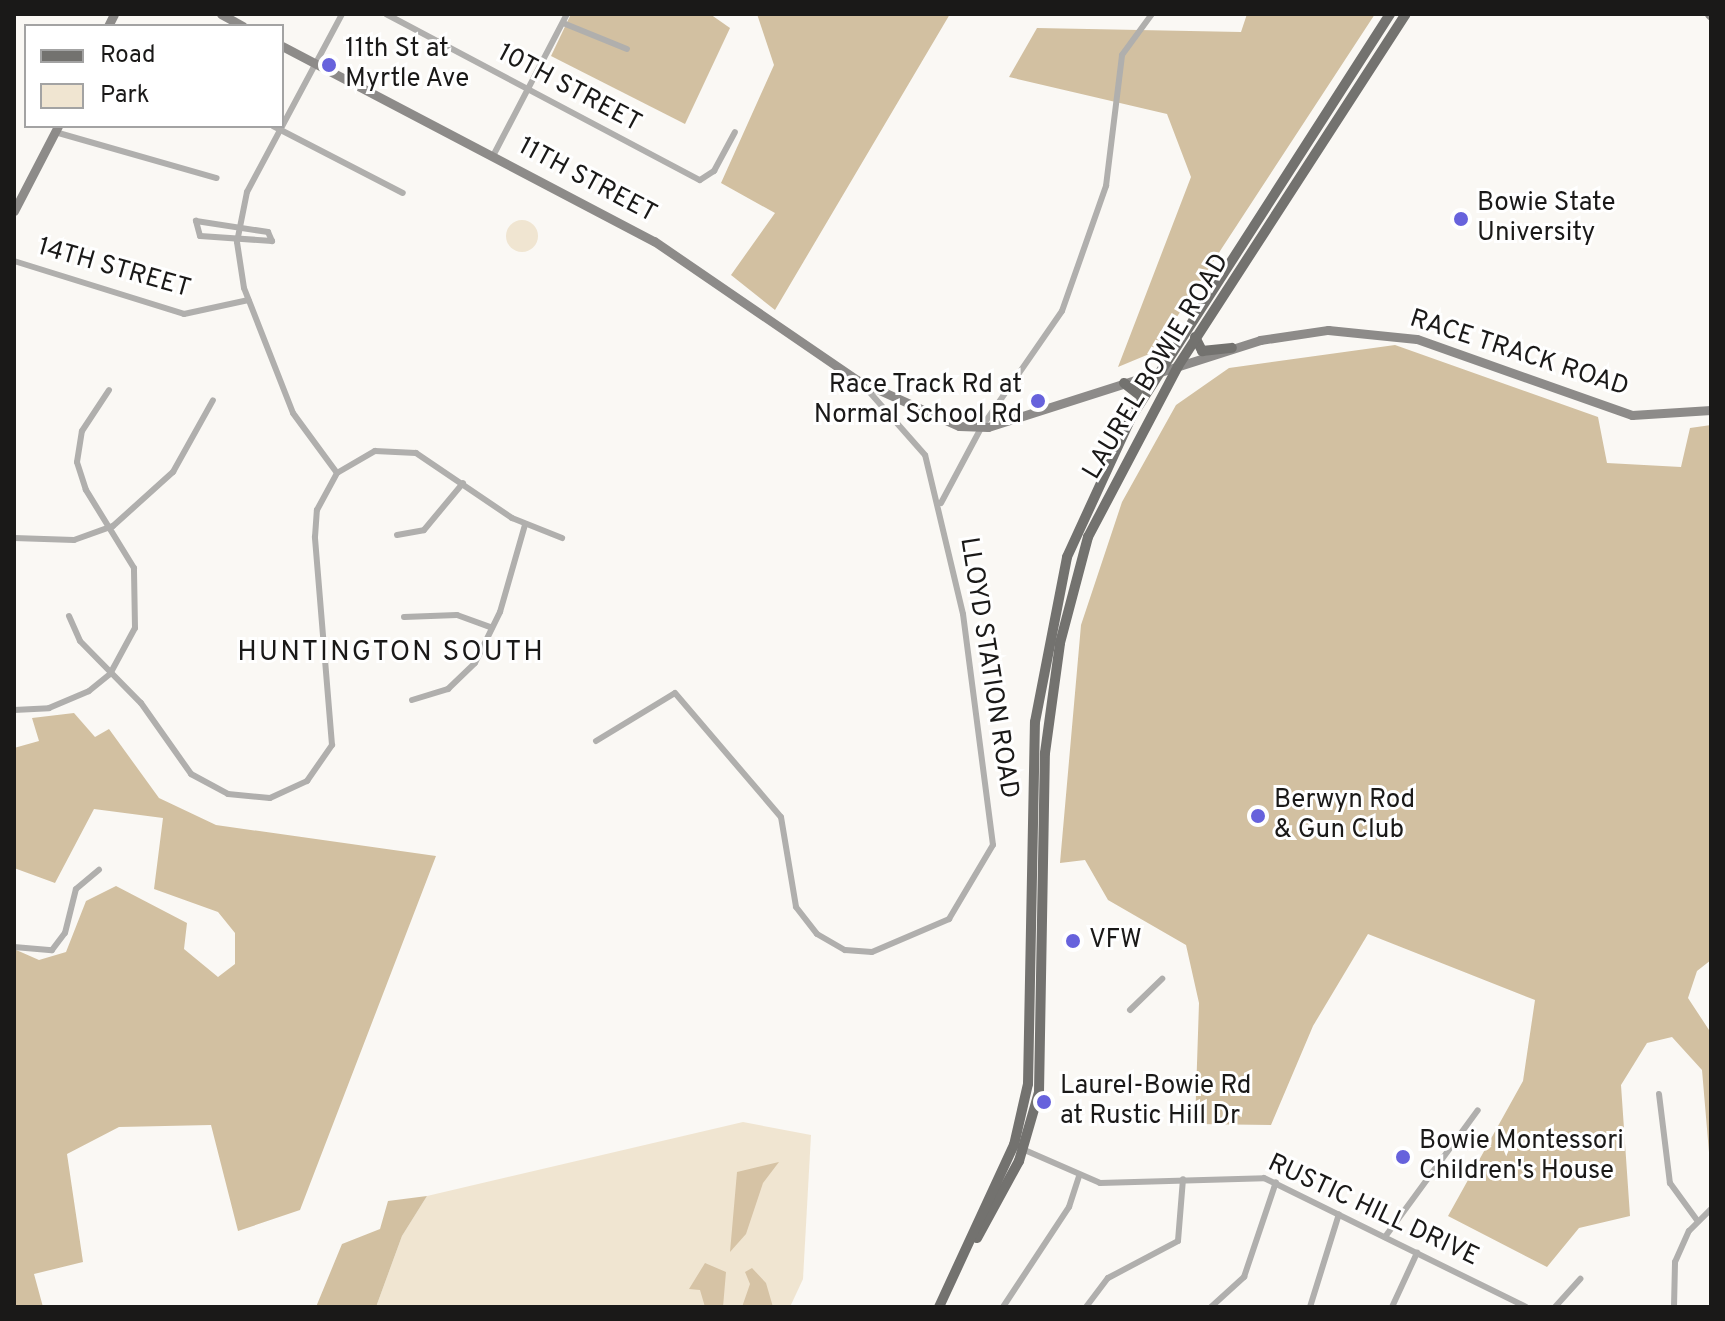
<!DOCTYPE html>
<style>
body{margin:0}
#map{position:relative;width:1725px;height:1321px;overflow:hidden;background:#faf8f4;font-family:Overpass,sans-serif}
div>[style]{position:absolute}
.green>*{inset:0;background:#f0e5d1}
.round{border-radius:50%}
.forest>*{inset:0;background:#d2c0a1}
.water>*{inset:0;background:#d6c3a5}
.street>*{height:6px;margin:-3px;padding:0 3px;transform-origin:3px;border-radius:3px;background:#b0afad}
.secondary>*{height:9px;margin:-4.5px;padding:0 4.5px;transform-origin:4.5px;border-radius:4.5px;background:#8d8b89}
.primary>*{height:10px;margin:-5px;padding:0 5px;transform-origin:5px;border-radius:5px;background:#73726f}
.dots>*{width:22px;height:22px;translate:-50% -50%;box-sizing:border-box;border:4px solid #fff;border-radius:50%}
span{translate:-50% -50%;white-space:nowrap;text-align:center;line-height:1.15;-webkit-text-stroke:6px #fff;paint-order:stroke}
.poi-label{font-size:26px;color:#1a1918}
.left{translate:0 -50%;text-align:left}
.right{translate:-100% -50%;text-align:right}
.street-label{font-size:26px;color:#1a1918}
.neighbourhood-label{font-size:28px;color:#1a1918;letter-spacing:2px}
.frame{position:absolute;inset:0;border:16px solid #1a1918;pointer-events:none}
.legend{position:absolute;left:24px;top:24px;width:260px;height:104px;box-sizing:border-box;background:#fff;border:2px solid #a3a3a3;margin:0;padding:10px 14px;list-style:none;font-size:24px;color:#1a1918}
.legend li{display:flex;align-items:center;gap:16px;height:40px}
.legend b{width:40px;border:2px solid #a3a3a3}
</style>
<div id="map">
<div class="green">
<div class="round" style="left:506px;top:220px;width:32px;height:32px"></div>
<div style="clip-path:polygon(743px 1122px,811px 1135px,803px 1279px,790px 1307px,376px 1307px,402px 1236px,427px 1196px)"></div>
</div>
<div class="forest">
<div style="clip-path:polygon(571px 14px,710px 14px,730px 28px,685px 124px,551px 56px)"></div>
<div style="clip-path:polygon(757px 14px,950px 14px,775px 310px,731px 275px,775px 213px,721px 183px,774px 65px)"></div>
<div style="clip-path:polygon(1247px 14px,1375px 14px,1154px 352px,1118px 367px,1191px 177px,1167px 114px,1009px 77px,1037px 28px,1241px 32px)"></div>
<div style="clip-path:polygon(1395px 345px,1598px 417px,1607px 463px,1681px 467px,1690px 428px,1711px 425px,1711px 960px,1697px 971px,1688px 998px,1711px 1033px,1711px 1176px,1702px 1070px,1672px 1037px,1647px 1043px,1621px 1085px,1630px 1216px,1579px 1228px,1547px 1267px,1448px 1216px,1523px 1081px,1535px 1000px,1368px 934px,1313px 1026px,1271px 1125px,1195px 1124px,1199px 1003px,1186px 945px,1108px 900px,1085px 860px,1060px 863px,1081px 625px,1122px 502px,1176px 405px,1229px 368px)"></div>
<div style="clip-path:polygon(74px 713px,95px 737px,109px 729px,159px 798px,216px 825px,436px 856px,300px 1210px,238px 1231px,211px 1125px,119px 1127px,67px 1154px,83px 1262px,34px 1274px,43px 1307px,14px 1307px,14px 949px,39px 960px,66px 952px,86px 901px,116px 886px,187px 923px,184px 949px,218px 977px,235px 964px,235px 933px,218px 912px,154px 889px,163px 818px,94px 809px,55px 883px,14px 868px,14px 748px,39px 741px,32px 718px)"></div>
<div style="clip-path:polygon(427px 1196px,402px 1236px,376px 1307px,316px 1307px,342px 1244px,380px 1229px,388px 1201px)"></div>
</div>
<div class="water">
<div style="clip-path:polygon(779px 1162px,763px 1183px,746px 1234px,730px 1252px,737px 1172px)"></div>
<div style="clip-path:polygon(705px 1263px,726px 1272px,723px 1307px,705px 1307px,700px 1290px,689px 1289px)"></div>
<div style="clip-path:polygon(752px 1268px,766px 1283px,773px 1307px,742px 1307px,750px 1284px,745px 1272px)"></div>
</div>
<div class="street">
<div style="left:386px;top:14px;width:355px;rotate:27.9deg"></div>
<div style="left:700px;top:180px;width:17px;rotate:-33deg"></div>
<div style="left:714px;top:171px;width:44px;rotate:-61.7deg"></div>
<div style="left:563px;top:23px;width:69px;rotate:22.1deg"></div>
<div style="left:273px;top:126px;width:146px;rotate:27.3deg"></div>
<div style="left:55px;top:132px;width:168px;rotate:15.9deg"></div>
<div style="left:493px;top:156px;width:160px;rotate:-62.5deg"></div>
<div style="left:196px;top:221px;width:73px;rotate:8.7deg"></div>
<div style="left:268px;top:232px;width:10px;rotate:66deg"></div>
<div style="left:272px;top:241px;width:72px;rotate:-176deg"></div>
<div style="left:200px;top:236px;width:16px;rotate:-105deg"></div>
<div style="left:14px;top:261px;width:178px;rotate:17.3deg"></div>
<div style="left:184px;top:314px;width:66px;rotate:-12.2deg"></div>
<div style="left:337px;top:473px;width:74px;rotate:-126.3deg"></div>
<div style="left:293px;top:413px;width:134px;rotate:-111.4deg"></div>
<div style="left:244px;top:288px;width:47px;rotate:-98.7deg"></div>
<div style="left:237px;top:242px;width:51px;rotate:-78.7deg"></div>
<div style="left:247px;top:192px;width:202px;rotate:-61.9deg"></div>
<div style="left:941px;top:503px;width:85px;rotate:-61.9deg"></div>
<div style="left:981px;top:428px;width:142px;rotate:-55.3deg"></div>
<div style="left:1062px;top:311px;width:133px;rotate:-70.6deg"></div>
<div style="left:1106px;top:186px;width:132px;rotate:-83deg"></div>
<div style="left:1122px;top:55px;width:51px;rotate:-53.8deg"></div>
<div style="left:397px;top:535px;width:27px;rotate:-10deg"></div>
<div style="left:424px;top:530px;width:61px;rotate:-50.3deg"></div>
<div style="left:14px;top:538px;width:60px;rotate:1.9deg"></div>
<div style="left:74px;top:540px;width:41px;rotate:-19.7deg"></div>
<div style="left:113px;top:526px;width:81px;rotate:-42deg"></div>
<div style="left:173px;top:472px;width:82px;rotate:-60.9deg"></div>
<div style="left:69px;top:616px;width:27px;rotate:66deg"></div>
<div style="left:80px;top:641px;width:87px;rotate:45.5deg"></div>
<div style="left:141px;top:703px;width:87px;rotate:54.8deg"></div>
<div style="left:191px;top:774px;width:42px;rotate:28.4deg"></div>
<div style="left:228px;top:794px;width:42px;rotate:5.4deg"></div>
<div style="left:270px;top:798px;width:41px;rotate:-24.7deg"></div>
<div style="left:307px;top:781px;width:44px;rotate:-55.2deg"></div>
<div style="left:332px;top:745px;width:209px;rotate:-94.7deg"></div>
<div style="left:315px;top:537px;width:27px;rotate:-86deg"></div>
<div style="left:317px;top:510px;width:42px;rotate:-61.6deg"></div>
<div style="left:337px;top:473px;width:44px;rotate:-30.1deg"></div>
<div style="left:375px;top:451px;width:41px;rotate:2.8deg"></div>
<div style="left:416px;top:453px;width:116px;rotate:34.1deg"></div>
<div style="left:512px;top:518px;width:54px;rotate:21.8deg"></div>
<div style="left:404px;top:617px;width:53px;rotate:-2.2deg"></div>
<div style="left:457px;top:615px;width:37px;rotate:20deg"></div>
<div style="left:412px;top:700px;width:38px;rotate:-17deg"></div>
<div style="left:448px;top:689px;width:37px;rotate:-44deg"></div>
<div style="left:475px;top:663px;width:57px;rotate:-63.9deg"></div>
<div style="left:500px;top:612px;width:91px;rotate:-74deg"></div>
<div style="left:14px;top:710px;width:35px;rotate:-3deg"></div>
<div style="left:49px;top:708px;width:43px;rotate:-23deg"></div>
<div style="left:89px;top:691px;width:27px;rotate:-39deg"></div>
<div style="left:110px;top:674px;width:52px;rotate:-61.5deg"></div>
<div style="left:135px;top:628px;width:60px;rotate:-91deg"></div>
<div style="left:134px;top:568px;width:92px;rotate:-121.6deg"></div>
<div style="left:86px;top:490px;width:29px;rotate:-108deg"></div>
<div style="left:77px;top:462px;width:31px;rotate:-81deg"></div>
<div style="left:82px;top:431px;width:49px;rotate:-56.6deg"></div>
<div style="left:596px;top:741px;width:92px;rotate:-31.3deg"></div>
<div style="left:675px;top:693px;width:163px;rotate:49.5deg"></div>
<div style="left:781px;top:817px;width:91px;rotate:80.5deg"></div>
<div style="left:796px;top:907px;width:34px;rotate:52deg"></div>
<div style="left:817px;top:934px;width:32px;rotate:30deg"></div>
<div style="left:845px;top:950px;width:27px;rotate:4deg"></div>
<div style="left:872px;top:952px;width:84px;rotate:-23.2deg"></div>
<div style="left:949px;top:919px;width:86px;rotate:-59.3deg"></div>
<div style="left:993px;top:845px;width:233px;rotate:-97.4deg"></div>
<div style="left:963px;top:614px;width:163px;rotate:-103.4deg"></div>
<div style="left:925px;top:455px;width:89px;rotate:-131.4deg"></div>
<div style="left:14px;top:947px;width:38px;rotate:5deg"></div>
<div style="left:52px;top:950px;width:21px;rotate:-53deg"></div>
<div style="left:65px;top:933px;width:45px;rotate:-76deg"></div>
<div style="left:76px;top:889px;width:30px;rotate:-40deg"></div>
<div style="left:1130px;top:1010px;width:45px;rotate:-44.1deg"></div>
<div style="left:1659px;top:1094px;width:90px;rotate:83deg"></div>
<div style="left:1670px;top:1183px;width:46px;rotate:53.9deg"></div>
<div style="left:1020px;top:1148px;width:87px;rotate:23.6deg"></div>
<div style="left:1100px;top:1183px;width:164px;rotate:-1.7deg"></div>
<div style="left:1264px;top:1178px;width:292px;rotate:26.2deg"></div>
<div style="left:1385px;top:1237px;width:157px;rotate:-53.8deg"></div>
<div style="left:1003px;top:1307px;width:120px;rotate:-56.6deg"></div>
<div style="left:1069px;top:1207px;width:32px;rotate:-72deg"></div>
<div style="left:1086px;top:1307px;width:36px;rotate:-53deg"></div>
<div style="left:1108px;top:1278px;width:79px;rotate:-27.9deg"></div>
<div style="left:1178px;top:1241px;width:62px;rotate:-85.4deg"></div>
<div style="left:1211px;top:1307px;width:45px;rotate:-42.3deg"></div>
<div style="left:1244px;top:1277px;width:100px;rotate:-71.4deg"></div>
<div style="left:1310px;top:1307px;width:97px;rotate:-72.7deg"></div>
<div style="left:1392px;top:1307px;width:60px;rotate:-65.2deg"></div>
<div style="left:1555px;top:1307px;width:38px;rotate:-48deg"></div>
<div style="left:1674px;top:1307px;width:45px;rotate:-88.7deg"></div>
<div style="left:1675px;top:1262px;width:34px;rotate:-66deg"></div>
<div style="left:1689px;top:1231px;width:31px;rotate:-45deg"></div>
</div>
<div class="secondary">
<div style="left:221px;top:14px;width:25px;rotate:29deg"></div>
<div style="left:1709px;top:14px;width:3px;rotate:45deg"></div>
<div style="left:108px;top:26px;width:13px;rotate:-63deg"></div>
<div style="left:282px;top:46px;width:420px;rotate:27.7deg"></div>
<div style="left:654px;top:241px;width:246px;rotate:34.4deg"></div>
<div style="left:857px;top:380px;width:112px;rotate:24.3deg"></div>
<div style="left:959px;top:426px;width:29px;rotate:2deg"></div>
<div style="left:988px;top:427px;width:286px;rotate:-17.7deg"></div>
<div style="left:1260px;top:340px;width:69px;rotate:-8.4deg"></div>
<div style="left:1328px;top:330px;width:89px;rotate:5.8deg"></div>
<div style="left:1417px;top:339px;width:228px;rotate:19.5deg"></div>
<div style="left:1632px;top:415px;width:79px;rotate:-3.6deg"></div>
<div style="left:14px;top:211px;width:96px;rotate:-62.6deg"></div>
</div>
<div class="primary">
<div style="left:1195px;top:337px;width:16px;rotate:63deg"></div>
<div style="left:1202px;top:351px;width:30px;rotate:-6deg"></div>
<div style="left:1124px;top:383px;width:24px;rotate:38deg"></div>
<div style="left:977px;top:1238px;width:88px;rotate:-61.4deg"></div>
<div style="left:1019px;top:1161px;width:72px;rotate:-73.8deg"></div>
<div style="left:1039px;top:1092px;width:339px;rotate:-89deg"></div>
<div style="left:1045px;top:753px;width:111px;rotate:-82.2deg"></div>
<div style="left:1060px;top:643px;width:110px;rotate:-75.2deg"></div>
<div style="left:1088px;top:537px;width:193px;rotate:-62.2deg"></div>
<div style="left:1178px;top:366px;width:419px;rotate:-57.1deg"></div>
<div style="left:939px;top:1307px;width:179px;rotate:-65.2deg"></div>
<div style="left:1014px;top:1145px;width:63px;rotate:-77.1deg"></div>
<div style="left:1028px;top:1084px;width:362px;rotate:-88.9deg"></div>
<div style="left:1035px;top:722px;width:168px;rotate:-79deg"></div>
<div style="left:1067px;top:557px;width:155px;rotate:-65.3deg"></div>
<div style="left:1132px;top:416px;width:478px;rotate:-57.3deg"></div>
</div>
<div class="dots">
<div style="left:329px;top:65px;background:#6762dc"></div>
<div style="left:1461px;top:219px;background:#6762dc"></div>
<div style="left:1038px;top:401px;background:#6762dc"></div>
<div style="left:1258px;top:816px;background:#6762dc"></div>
<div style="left:1073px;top:941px;background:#6762dc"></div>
<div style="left:1044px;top:1102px;background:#6762dc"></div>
<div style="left:1403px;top:1157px;background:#6762dc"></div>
</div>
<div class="poi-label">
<span class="left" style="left:345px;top:65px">11th St at<br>Myrtle Ave</span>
<span class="left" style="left:1477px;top:219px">Bowie State<br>University</span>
<span class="right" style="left:1022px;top:401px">Race Track Rd at<br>Normal School Rd</span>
<span class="left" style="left:1274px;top:816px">Berwyn Rod<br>&amp; Gun Club</span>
<span class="left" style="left:1089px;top:941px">VFW</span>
<span class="left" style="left:1060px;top:1102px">Laurel-Bowie Rd<br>at Rustic Hill Dr</span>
<span class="left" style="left:1419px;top:1157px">Bowie Montessori<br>Children's House</span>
</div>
<div class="street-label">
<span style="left:569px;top:89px;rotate:28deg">10TH STREET</span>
<span style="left:587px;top:181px;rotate:28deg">11TH STREET</span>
<span style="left:114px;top:269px;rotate:16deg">14TH STREET</span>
<span style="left:1519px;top:354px;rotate:18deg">RACE TRACK ROAD</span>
<span style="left:1157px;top:367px;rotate:-59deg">LAUREL BOWIE ROAD</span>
<span style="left:988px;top:668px;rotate:81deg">LLOYD STATION ROAD</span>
<span style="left:1373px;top:1211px;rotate:25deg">RUSTIC HILL DRIVE</span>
</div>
<div class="neighbourhood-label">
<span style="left:391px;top:653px">HUNTINGTON SOUTH</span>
</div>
<div class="frame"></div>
<ul class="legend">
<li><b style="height:10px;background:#73726f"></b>Road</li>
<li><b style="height:22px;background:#f0e5d1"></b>Park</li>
</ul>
</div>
